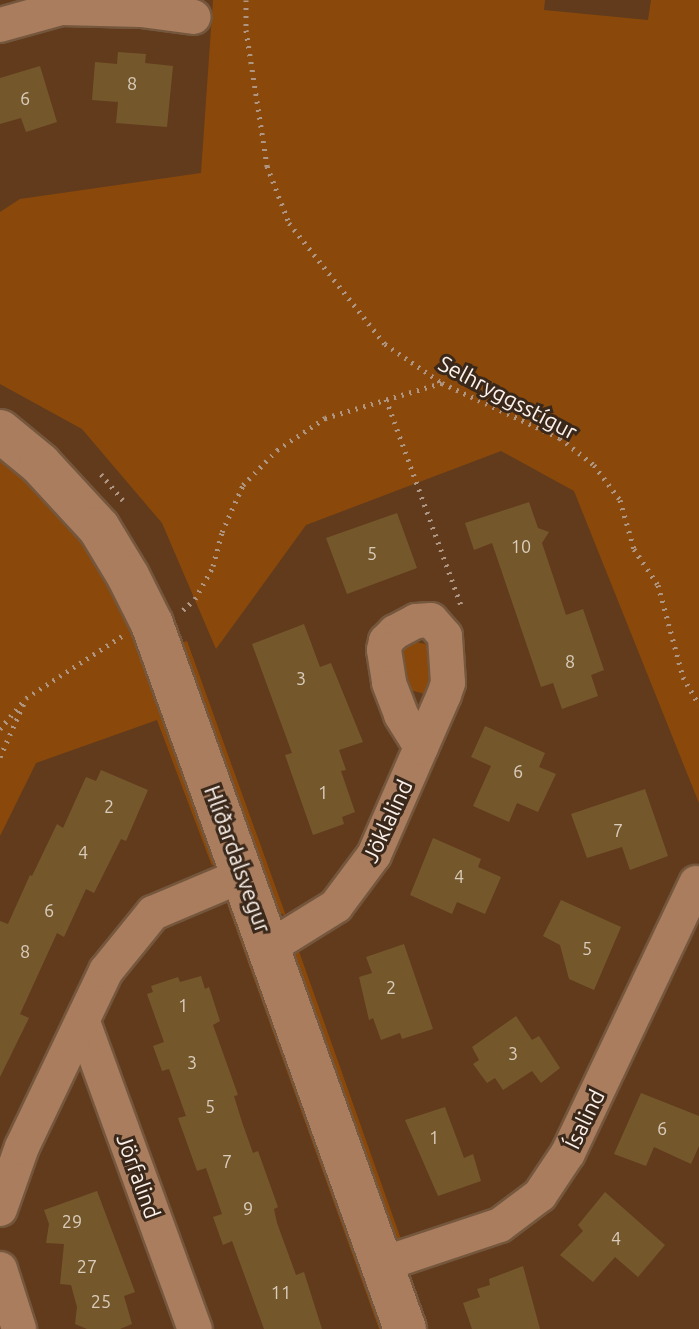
<!DOCTYPE html>
<meta charset="utf-8">
<style>
body{margin:0}
#map{position:relative;width:699px;height:1329px;overflow:hidden;background:#623b1d;font-family:Ubuntu,sans-serif}
div>[style]{position:absolute}
.green>*{inset:0;background:#8a490a}
.building>*{inset:0;background:#74582c}
.path>*{height:5px;margin-top:-2.5px;transform-origin:0;background:repeating-linear-gradient(90deg,#ae9683 0 2px,transparent 0 8px)}
.roads{filter:drop-shadow(2px 0 #75573d) drop-shadow(-2px 0 #75573d) drop-shadow(0 2px #75573d) drop-shadow(0 -2px #75573d)}
.minor>*{height:34px;margin:-17px;padding:0 17px;transform-origin:17px;border-radius:17px;background:#a97d5e}
.tertiary>*{height:42px;margin:-21px;padding:0 21px;transform-origin:21px;border-radius:21px;background:#a97d5e}
span{translate:-50% -50%;white-space:nowrap;text-align:center;line-height:1.15;-webkit-text-stroke:6px #3a281b;paint-order:stroke}
.number-label{font-size:18px;color:#daccbb}
.number-label span{-webkit-text-stroke-width:0}
.street-label{font-size:22px;color:#fcf2eb}
</style>
<div id="map">
<div class="green">
<div style="clip-path:polygon(213px 0,545px 0,544px 10px,648px 20px,651px 0,699px 0,699px 803px,574px 491px,501px 451px,306px 525px,216px 649px,162px 523px,82px 429px,0 384px,0 212px,20px 199px,201px 173px)"></div>
<div style="clip-path:polygon(0 452px,84px 537px,150px 651px,218px 854px,212px 866px,157px 720px,36px 763px,0 836px)"></div>
<div style="clip-path:polygon(187px 641px,286px 916px,273px 909px,178px 644px)"></div>
<div style="clip-path:polygon(416px 642px,430px 645px,431px 670px,425px 694px,410px 690px,400px 659px,398px 648px)"></div>
<div style="clip-path:polygon(226px 901px,235px 903px,390px 1329px,379px 1329px)"></div>
<div style="clip-path:polygon(296px 943px,402px 1242px,394px 1236px,290px 951px)"></div>
</div>
<div class="building">
<div style="clip-path:polygon(118px 52px,146px 54px,145px 63px,173px 66px,167px 127px,116px 123px,118px 102px,92px 100px,95px 62px,117px 64px)"></div>
<div style="clip-path:polygon(40px 66px,57px 122px,26px 132px,21px 118px,0 124px,0 78px)"></div>
<div style="clip-path:polygon(529px 502px,538px 528px,549px 532px,542px 543px,566px 615px,583px 609px,604px 670px,591px 675px,598px 696px,562px 709px,553px 683px,541px 687px,492px 543px,474px 550px,465px 523px)"></div>
<div style="clip-path:polygon(397px 513px,417px 568px,347px 594px,326px 538px)"></div>
<div style="clip-path:polygon(304px 624px,320px 667px,331px 663px,363px 742px,339px 750px,346px 770px,341px 771px,355px 812px,342px 817px,344px 824px,313px 835px,285px 755px,292px 753px,252px 644px)"></div>
<div style="clip-path:polygon(485px 726px,545px 753px,539px 767px,556px 774px,538px 812px,517px 803px,509px 822px,473px 806px,491px 766px,471px 757px)"></div>
<div style="clip-path:polygon(101px 770px,148px 790px,126px 841px,121px 839px,94px 893px,86px 889px,64px 937px,57px 933px,20px 1014px,29px 1018px,0 1077px,0 921px,8px 924px,30px 875px,32px 876px,57px 824px,63px 828px,86px 777px,96px 781px)"></div>
<div style="clip-path:polygon(645px 789px,668px 856px,630px 870px,622px 847px,587px 858px,571px 814px)"></div>
<div style="clip-path:polygon(433px 838px,481px 859px,478px 867px,501px 877px,485px 914px,457px 902px,452px 914px,410px 895px)"></div>
<div style="clip-path:polygon(561px 900px,621px 927px,594px 990px,569px 979px,560px 945px,543px 936px)"></div>
<div style="clip-path:polygon(404px 944px,433px 1029px,402px 1039px,400px 1033px,381px 1040px,373px 1018px,369px 1020px,359px 977px,372px 973px,366px 957px)"></div>
<div style="clip-path:polygon(201px 976px,205px 989px,209px 987px,220px 1021px,213px 1025px,238px 1095px,234px 1096px,242px 1122px,253px 1153px,258px 1151px,278px 1207px,274px 1209px,277px 1223px,296px 1275px,304px 1272px,322px 1329px,264px 1329px,232px 1241px,223px 1245px,213px 1217px,222px 1214px,206px 1168px,197px 1171px,178px 1118px,186px 1116px,169px 1069px,162px 1071px,153px 1046px,164px 1042px,147px 994px,153px 992px,151px 986px,178px 977px,180px 982px)"></div>
<div style="clip-path:polygon(516px 1016px,532px 1040px,539px 1036px,560px 1068px,541px 1083px,532px 1071px,503px 1090px,495px 1078px,487px 1083px,473px 1064px,479px 1060px,472px 1047px)"></div>
<div style="clip-path:polygon(641px 1093px,699px 1116px,699px 1146px,691px 1164px,654px 1147px,646px 1166px,614px 1154px)"></div>
<div style="clip-path:polygon(445px 1107px,464px 1158px,473px 1154px,481px 1181px,438px 1196px,405px 1120px)"></div>
<div style="clip-path:polygon(97px 1191px,135px 1292px,124px 1296px,132px 1324px,120px 1329px,87px 1329px,75px 1324px,77px 1307px,71px 1285px,60px 1284px,64px 1244px,46px 1243px,49px 1224px,44px 1210px)"></div>
<div style="clip-path:polygon(605px 1192px,665px 1245px,638px 1277px,615px 1257px,593px 1282px,560px 1255px,583px 1231px,578px 1225px)"></div>
<div style="clip-path:polygon(523px 1266px,540px 1329px,472px 1329px,463px 1303px,480px 1297px,477px 1289px,490px 1285px,489px 1279px)"></div>
</div>
<div class="path">
<div style="left:246px;top:0;width:30px;rotate:90deg"></div>
<div style="left:246px;top:30px;width:138px;rotate:81.2deg"></div>
<div style="left:267px;top:166px;width:61px;rotate:68.9deg"></div>
<div style="left:289px;top:223px;width:154px;rotate:51.6deg"></div>
<div style="left:385px;top:344px;width:69px;rotate:34.4deg"></div>
<div style="left:442px;top:383px;width:130px;rotate:25deg"></div>
<div style="left:560px;top:438px;width:43px;rotate:38.5deg"></div>
<div style="left:594px;top:465px;width:44px;rotate:53.4deg"></div>
<div style="left:620px;top:500px;width:51px;rotate:74.1deg"></div>
<div style="left:634px;top:549px;width:43px;rotate:56.3deg"></div>
<div style="left:658px;top:585px;width:95px;rotate:74.8deg"></div>
<div style="left:683px;top:677px;width:32px;rotate:60deg"></div>
<div style="left:386px;top:399px;width:219px;rotate:70deg"></div>
<div style="left:101px;top:474px;width:34px;rotate:50deg"></div>
<div style="left:183px;top:610px;width:16px;rotate:-43deg"></div>
<div style="left:195px;top:599px;width:38px;rotate:-61deg"></div>
<div style="left:213px;top:566px;width:35px;rotate:-75deg"></div>
<div style="left:222px;top:532px;width:51px;rotate:-65.9deg"></div>
<div style="left:243px;top:485px;width:49px;rotate:-45.8deg"></div>
<div style="left:277px;top:450px;width:58px;rotate:-33.7deg"></div>
<div style="left:325px;top:418px;width:122px;rotate:-16.7deg"></div>
<div style="left:0;top:729px;width:40px;rotate:-50deg"></div>
<div style="left:26px;top:698px;width:114px;rotate:-32.9deg"></div>
<div style="left:0;top:757px;width:59px;rotate:-66deg"></div>
</div>
<div class="roads">
<div class="minor">
<div style="left:0;top:25px;width:63px;rotate:-15.6deg"></div>
<div style="left:61px;top:8px;width:80px;rotate:1.4deg"></div>
<div style="left:141px;top:10px;width:53px;rotate:7.5deg"></div>
<div style="left:270px;top:947px;width:78px;rotate:-31.8deg"></div>
<div style="left:336px;top:906px;width:64px;rotate:-53.3deg"></div>
<div style="left:374px;top:855px;width:175px;rotate:-66.4deg"></div>
<div style="left:444px;top:695px;width:13px;rotate:-72deg"></div>
<div style="left:448px;top:683px;width:47px;rotate:-93.7deg"></div>
<div style="left:445px;top:636px;width:21px;rotate:-131deg"></div>
<div style="left:431px;top:620px;width:15px;rotate:176deg"></div>
<div style="left:416px;top:621px;width:24px;rotate:152deg"></div>
<div style="left:395px;top:632px;width:13px;rotate:135deg"></div>
<div style="left:386px;top:641px;width:9px;rotate:103deg"></div>
<div style="left:384px;top:650px;width:33px;rotate:81deg"></div>
<div style="left:389px;top:683px;width:34px;rotate:69deg"></div>
<div style="left:401px;top:715px;width:38px;rotate:58deg"></div>
<div style="left:83px;top:1022px;width:327px;rotate:70deg"></div>
<div style="left:0;top:1209px;width:66px;rotate:-70.5deg"></div>
<div style="left:22px;top:1147px;width:195px;rotate:-64.5deg"></div>
<div style="left:106px;top:971px;width:75px;rotate:-51deg"></div>
<div style="left:153px;top:913px;width:98px;rotate:-22.9deg"></div>
<div style="left:383px;top:1264px;width:123px;rotate:-18.4deg"></div>
<div style="left:500px;top:1225px;width:50px;rotate:-36.9deg"></div>
<div style="left:540px;top:1195px;width:50px;rotate:-56.3deg"></div>
<div style="left:568px;top:1153px;width:299px;rotate:-64.6deg"></div>
<div style="left:0;top:1269px;width:63px;rotate:72.4deg"></div>
</div>
<div class="tertiary">
<div style="left:0;top:431px;width:52px;rotate:39.5deg"></div>
<div style="left:40px;top:464px;width:87px;rotate:47.3deg"></div>
<div style="left:99px;top:528px;width:56px;rotate:58.9deg"></div>
<div style="left:128px;top:576px;width:54px;rotate:63.4deg"></div>
<div style="left:152px;top:624px;width:749px;rotate:70.26deg"></div>
</div>
</div>
<div class="number-label">
<span style="left:132px;top:83px">8</span>
<span style="left:25px;top:98px">6</span>
<span style="left:521px;top:546px">10</span>
<span style="left:372px;top:553px">5</span>
<span style="left:570px;top:661px">8</span>
<span style="left:301px;top:678px">3</span>
<span style="left:518px;top:771px">6</span>
<span style="left:323px;top:792px">1</span>
<span style="left:109px;top:806px">2</span>
<span style="left:618px;top:830px">7</span>
<span style="left:83px;top:852px">4</span>
<span style="left:459px;top:876px">4</span>
<span style="left:49px;top:910px">6</span>
<span style="left:587px;top:948px">5</span>
<span style="left:25px;top:951px">8</span>
<span style="left:391px;top:987px">2</span>
<span style="left:183px;top:1005px">1</span>
<span style="left:513px;top:1053px">3</span>
<span style="left:192px;top:1062px">3</span>
<span style="left:210px;top:1106px">5</span>
<span style="left:662px;top:1128px">6</span>
<span style="left:434px;top:1137px">1</span>
<span style="left:227px;top:1161px">7</span>
<span style="left:248px;top:1208px">9</span>
<span style="left:72px;top:1221px">29</span>
<span style="left:616px;top:1238px">4</span>
<span style="left:87px;top:1266px">27</span>
<span style="left:281px;top:1292px">11</span>
<span style="left:101px;top:1301px">25</span>
</div>
<div class="street-label">
<span style="left:508px;top:397px;rotate:28deg">Selhryggsstígur</span>
<span style="left:387px;top:821px;rotate:-65deg">Jöklalind</span>
<span style="left:238px;top:859px;rotate:70deg">Hlíðardalsvegur</span>
<span style="left:584px;top:1119px;rotate:-64deg">Ísalind</span>
<span style="left:139px;top:1176px;rotate:70deg">Jörfalind</span>
</div>
</div>
